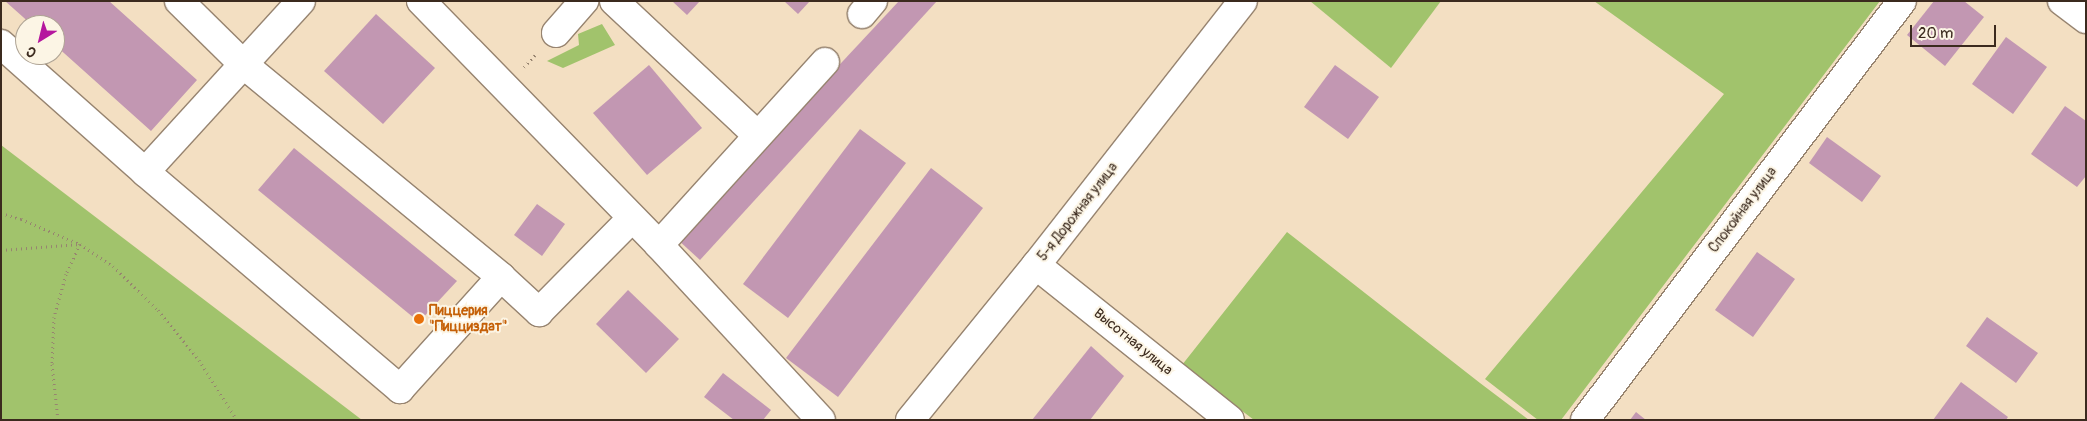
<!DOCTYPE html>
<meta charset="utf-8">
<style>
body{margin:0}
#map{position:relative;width:2087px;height:421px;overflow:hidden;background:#f3dfc2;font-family:Pangolin,sans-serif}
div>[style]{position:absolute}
.green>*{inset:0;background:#a1c36c}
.building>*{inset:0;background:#c297b2}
.path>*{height:3px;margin-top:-1.5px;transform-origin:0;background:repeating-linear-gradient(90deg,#978470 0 1px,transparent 0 5px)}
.roads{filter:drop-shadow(1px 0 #978470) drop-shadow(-1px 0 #978470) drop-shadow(0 1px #978470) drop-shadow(0 -1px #978470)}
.minor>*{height:28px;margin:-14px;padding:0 14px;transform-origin:14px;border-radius:14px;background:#fff}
.dots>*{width:14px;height:14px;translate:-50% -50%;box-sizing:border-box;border:2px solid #fcf5e5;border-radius:50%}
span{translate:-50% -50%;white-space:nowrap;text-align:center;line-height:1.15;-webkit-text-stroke:4px #fcf5e5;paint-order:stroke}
.street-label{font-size:14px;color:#3b2a1e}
.food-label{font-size:14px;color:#c56008;font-weight:700}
.left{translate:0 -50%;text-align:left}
.frame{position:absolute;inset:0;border:2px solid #3b2a1e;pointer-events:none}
.north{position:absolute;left:15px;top:15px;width:50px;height:50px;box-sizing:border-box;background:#fcf5e5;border:1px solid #afa495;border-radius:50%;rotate:216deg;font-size:14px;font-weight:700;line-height:20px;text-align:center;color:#3b2a1e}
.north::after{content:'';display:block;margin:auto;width:18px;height:22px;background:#b5179e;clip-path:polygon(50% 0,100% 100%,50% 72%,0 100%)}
.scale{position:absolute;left:1910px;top:25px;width:86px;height:22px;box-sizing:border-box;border:2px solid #3b2a1e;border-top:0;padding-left:6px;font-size:15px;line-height:18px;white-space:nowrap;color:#3b2a1e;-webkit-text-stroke:4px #fcf5e5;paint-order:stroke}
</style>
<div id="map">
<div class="green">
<div style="clip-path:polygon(1310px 1px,1441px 1px,1391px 68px)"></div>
<div style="clip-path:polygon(1594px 1px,1880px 1px,1561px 420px,1538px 420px,1485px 379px,1724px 94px)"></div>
<div style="clip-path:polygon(602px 24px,615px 45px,563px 68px,547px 61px,579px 45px,578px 34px)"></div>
<div style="clip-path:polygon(1px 145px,362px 420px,1px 420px)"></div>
<div style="clip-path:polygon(1287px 232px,1480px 383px,1529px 420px,1254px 420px,1182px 365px)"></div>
</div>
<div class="building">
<div style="clip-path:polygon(5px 1px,109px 1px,197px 80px,151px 131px,55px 45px,55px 25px,32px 25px)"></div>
<div style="clip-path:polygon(672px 1px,700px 1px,687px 15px)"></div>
<div style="clip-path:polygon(784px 1px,810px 1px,798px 14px)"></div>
<div style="clip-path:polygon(899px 1px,937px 1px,700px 260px,677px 239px)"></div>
<div style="clip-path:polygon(1934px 1px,1964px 1px,1984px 17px,1945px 66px,1907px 35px)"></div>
<div style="clip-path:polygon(376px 14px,435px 68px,383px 124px,324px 71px)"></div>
<div style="clip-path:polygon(2006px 37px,2047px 67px,2013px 114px,1972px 84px)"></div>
<div style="clip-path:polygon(649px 65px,702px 128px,647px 175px,593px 113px)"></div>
<div style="clip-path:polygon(1335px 65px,1379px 97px,1348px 139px,1304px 107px)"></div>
<div style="clip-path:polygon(2065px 106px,2086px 121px,2086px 176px,2077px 187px,2031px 154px)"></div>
<div style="clip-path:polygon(860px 129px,906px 163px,788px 318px,743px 284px)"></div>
<div style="clip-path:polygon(1827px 137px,1881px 176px,1862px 202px,1809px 163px)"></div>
<div style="clip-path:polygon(294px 148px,457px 281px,419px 322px,258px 190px)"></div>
<div style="clip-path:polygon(931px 168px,983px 208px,838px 397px,786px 358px)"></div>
<div style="clip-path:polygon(537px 204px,565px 224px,542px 256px,514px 235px)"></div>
<div style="clip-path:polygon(1757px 252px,1795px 279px,1753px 337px,1715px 310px)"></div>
<div style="clip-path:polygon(628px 290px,679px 339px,646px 373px,596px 324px)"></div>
<div style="clip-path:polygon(1987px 317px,2038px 353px,2016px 383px,1966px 346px)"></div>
<div style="clip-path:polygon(1091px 346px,1124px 376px,1090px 420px,1032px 420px)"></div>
<div style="clip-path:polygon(723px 373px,771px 410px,763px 420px,734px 420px,704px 397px)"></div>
<div style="clip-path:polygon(1961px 382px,2008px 417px,2006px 420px,1933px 420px)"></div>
<div style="clip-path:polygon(1636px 412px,1646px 420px,1630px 420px)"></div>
</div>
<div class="path">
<div style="left:524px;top:67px;width:18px;rotate:-47deg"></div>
<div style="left:1px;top:213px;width:21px;rotate:17deg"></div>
<div style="left:21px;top:219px;width:64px;rotate:23deg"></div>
<div style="left:80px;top:244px;width:40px;rotate:34deg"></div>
<div style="left:113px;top:266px;width:63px;rotate:44.4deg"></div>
<div style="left:158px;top:310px;width:65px;rotate:50.6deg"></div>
<div style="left:199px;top:360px;width:71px;rotate:57.7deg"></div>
<div style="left:1px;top:250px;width:79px;rotate:-4.3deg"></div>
<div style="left:80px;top:244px;width:33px;rotate:115deg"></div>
<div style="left:66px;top:274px;width:45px;rotate:105.6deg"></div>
<div style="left:54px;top:317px;width:47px;rotate:92.4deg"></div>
<div style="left:52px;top:364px;width:56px;rotate:83.9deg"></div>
</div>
<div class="roads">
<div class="minor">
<div style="left:179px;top:1px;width:90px;rotate:44.5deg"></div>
<div style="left:243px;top:64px;width:335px;rotate:39.5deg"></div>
<div style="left:421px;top:1px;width:341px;rotate:45.7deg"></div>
<div style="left:659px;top:245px;width:238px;rotate:47.2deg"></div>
<div style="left:614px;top:1px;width:196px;rotate:43.1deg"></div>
<div style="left:2062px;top:1px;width:30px;rotate:37deg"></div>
<div style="left:862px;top:14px;width:17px;rotate:-50deg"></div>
<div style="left:556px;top:33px;width:43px;rotate:-48.8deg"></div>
<div style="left:1px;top:44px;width:193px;rotate:41.6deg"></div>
<div style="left:145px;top:172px;width:335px;rotate:40.4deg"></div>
<div style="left:400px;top:389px;width:151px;rotate:-48deg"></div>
<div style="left:501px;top:277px;width:52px;rotate:42.6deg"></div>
<div style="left:539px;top:312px;width:132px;rotate:-45.3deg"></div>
<div style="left:145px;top:172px;width:231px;rotate:-47.6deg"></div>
<div style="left:659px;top:245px;width:247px;rotate:-47.8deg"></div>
<div style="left:1036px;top:265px;width:248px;rotate:38.6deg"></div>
<div style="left:910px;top:420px;width:200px;rotate:-50.9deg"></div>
<div style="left:1036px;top:265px;width:335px;rotate:-51.9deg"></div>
<div style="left:1585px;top:420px;width:525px;rotate:-52.89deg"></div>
</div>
</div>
<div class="dots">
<div style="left:419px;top:319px;background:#e8710a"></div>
</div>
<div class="street-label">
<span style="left:1743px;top:210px;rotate:-53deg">Спокойная улица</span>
<span style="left:1078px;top:212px;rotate:-52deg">5-я Дорожная улица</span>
<span style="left:1133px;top:342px;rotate:39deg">Высотная улица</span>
</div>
<div class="food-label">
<span class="left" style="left:429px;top:319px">Пиццерия<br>"Пицциздат"</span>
</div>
<div class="frame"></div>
<div class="north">С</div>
<div class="scale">20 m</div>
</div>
